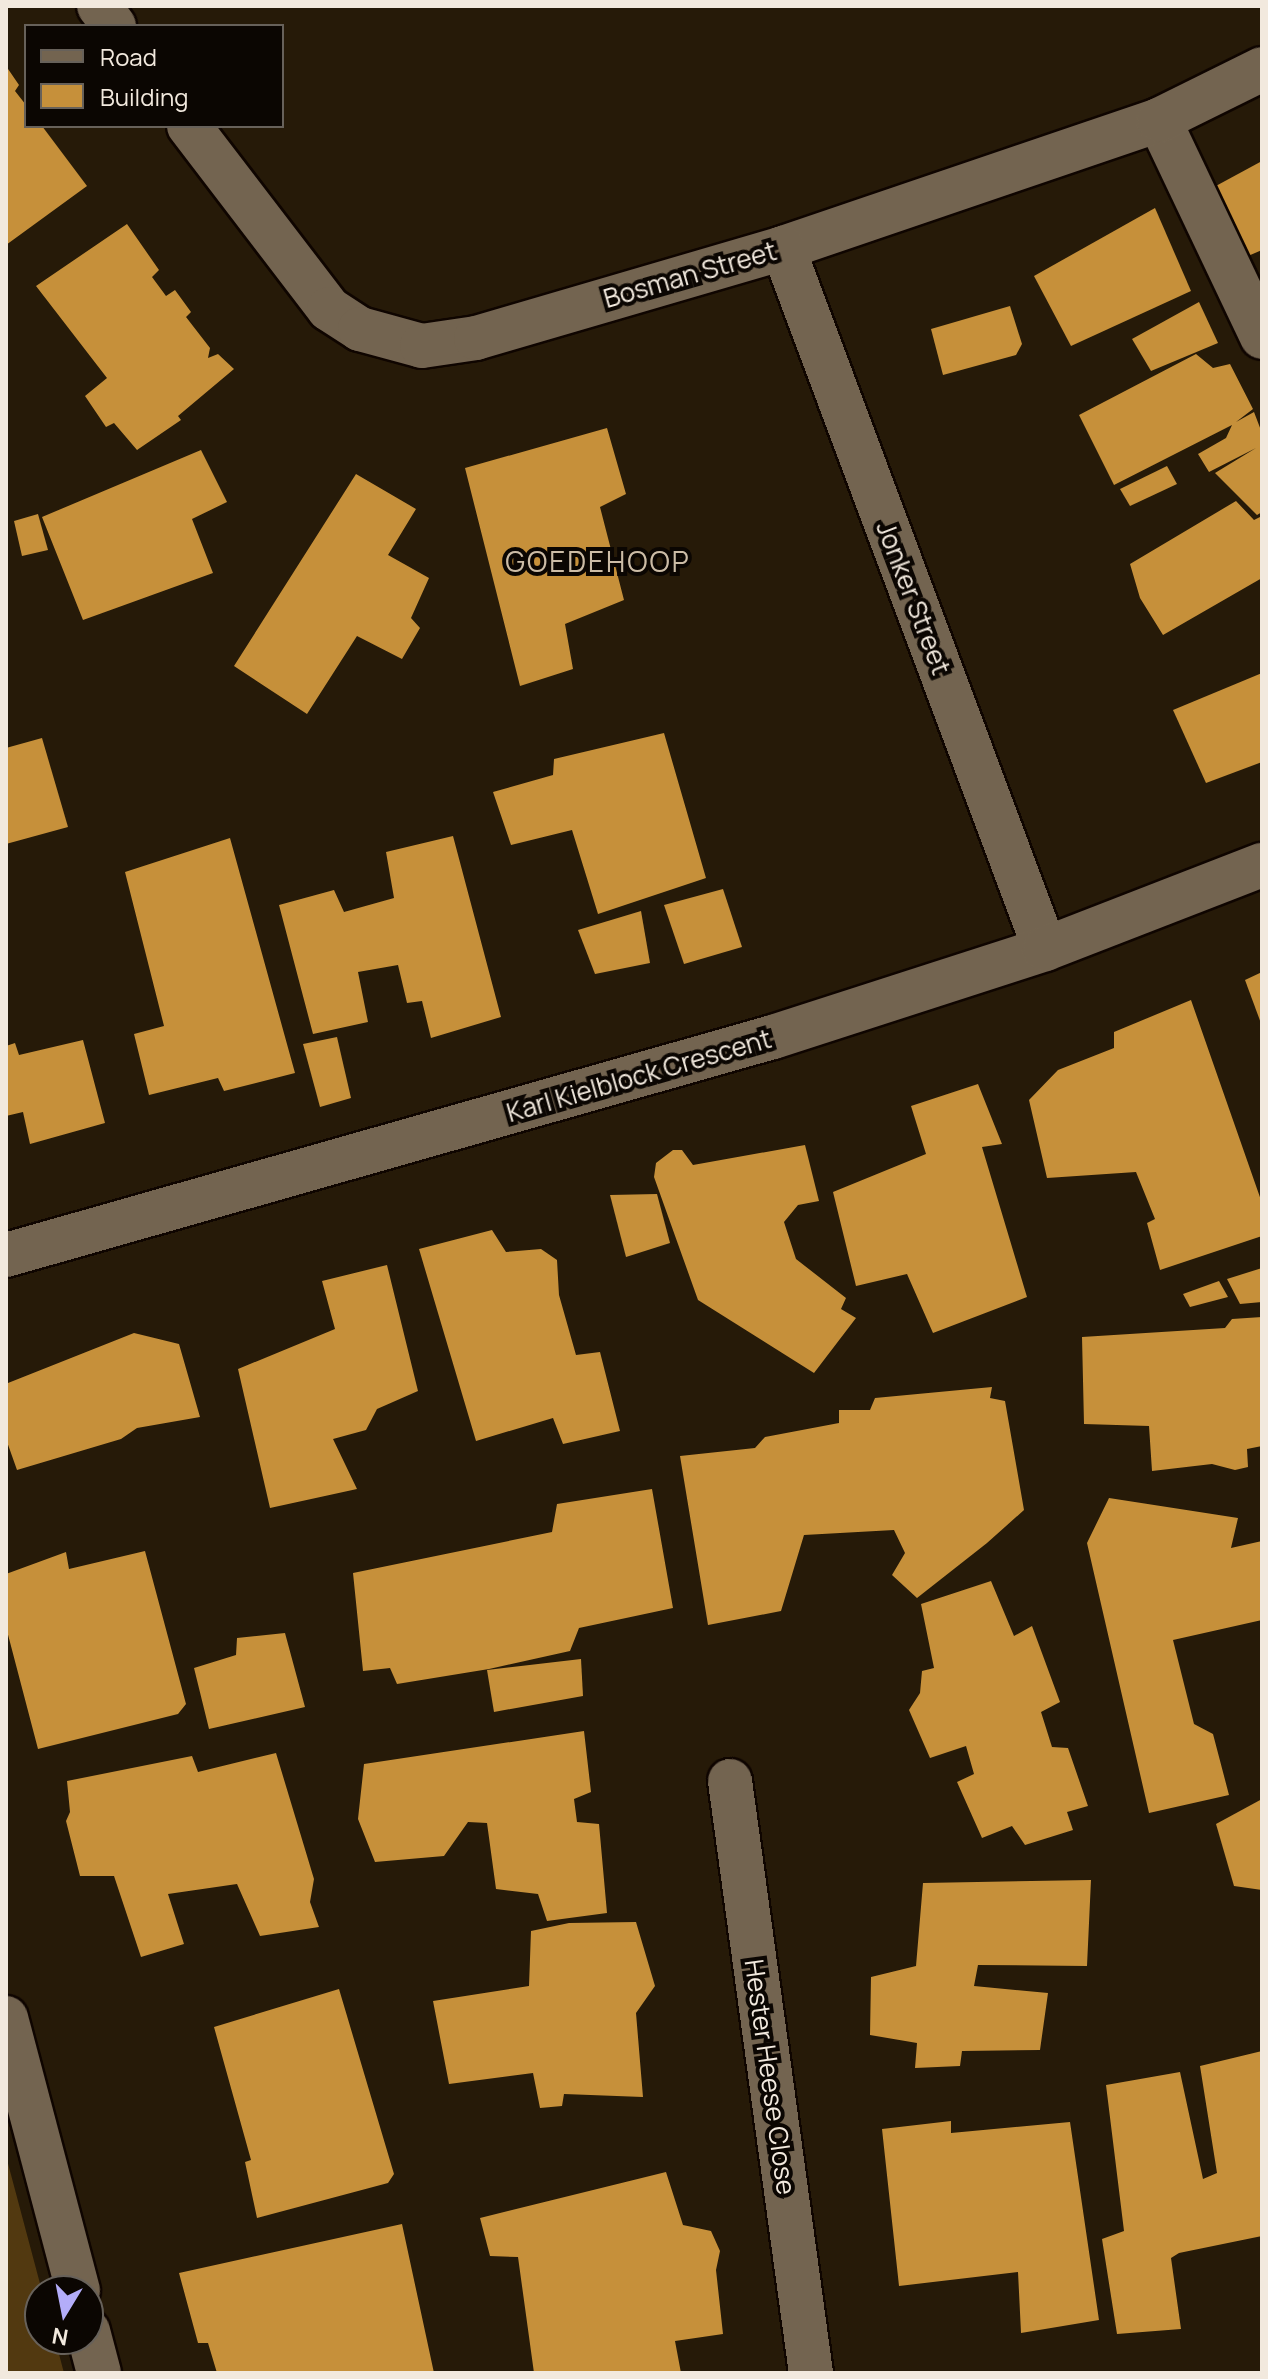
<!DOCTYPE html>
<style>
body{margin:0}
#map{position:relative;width:1268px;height:2379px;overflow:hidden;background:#261a08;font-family:Manrope,sans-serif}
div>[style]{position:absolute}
.green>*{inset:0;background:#523910}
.building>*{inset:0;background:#c6903a}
.roads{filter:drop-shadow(2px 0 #0f0500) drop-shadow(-2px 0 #0f0500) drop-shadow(0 2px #0f0500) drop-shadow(0 -2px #0f0500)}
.minor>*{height:44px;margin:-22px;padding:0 22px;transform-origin:22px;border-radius:22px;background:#736450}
span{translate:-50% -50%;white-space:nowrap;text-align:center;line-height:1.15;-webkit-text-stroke:8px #0b0602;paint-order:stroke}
.street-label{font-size:26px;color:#f2e9de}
.neighbourhood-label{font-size:28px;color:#ccbca6;letter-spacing:2px}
.frame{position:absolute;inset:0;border:8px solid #f2e9de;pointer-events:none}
.legend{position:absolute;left:24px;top:24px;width:260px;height:104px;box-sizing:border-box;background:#0b0602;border:2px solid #67615a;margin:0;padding:10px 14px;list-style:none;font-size:24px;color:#f2e9de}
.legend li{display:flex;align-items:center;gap:16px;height:40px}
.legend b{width:40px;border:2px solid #67615a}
.north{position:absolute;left:24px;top:2275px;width:80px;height:80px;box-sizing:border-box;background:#0b0602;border:2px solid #67615a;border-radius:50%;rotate:190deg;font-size:22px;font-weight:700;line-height:32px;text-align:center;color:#f2e9de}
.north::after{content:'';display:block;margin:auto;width:28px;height:36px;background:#b3adf9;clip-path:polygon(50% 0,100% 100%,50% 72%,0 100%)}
</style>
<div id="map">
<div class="green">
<div style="clip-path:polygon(6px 2156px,42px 2291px,40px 2339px,55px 2339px,64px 2373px,6px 2373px)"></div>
</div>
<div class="building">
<div style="clip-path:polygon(6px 66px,19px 85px,15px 91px,26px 105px,26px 126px,42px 126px,87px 186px,6px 245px)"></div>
<div style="clip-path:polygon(1262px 161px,1262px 250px,1248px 256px,1214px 187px)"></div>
<div style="clip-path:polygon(1155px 208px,1191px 291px,1071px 346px,1034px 276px)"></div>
<div style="clip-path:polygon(127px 224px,159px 270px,152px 277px,166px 296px,175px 290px,191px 312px,186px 317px,210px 348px,208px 358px,218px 354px,234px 369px,178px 416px,181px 420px,137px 450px,114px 423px,106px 427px,85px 396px,107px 378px,36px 286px)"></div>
<div style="clip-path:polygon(1199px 302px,1218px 343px,1151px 371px,1132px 339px)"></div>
<div style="clip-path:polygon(1010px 306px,1022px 344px,1016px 355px,943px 375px,931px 329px)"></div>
<div style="clip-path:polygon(1196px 354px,1213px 368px,1230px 364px,1253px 409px,1236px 422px,1254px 412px,1262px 433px,1262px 512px,1257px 515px,1215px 473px,1256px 448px,1209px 472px,1198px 454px,1226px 438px,1232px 425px,1114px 485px,1079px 415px)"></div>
<div style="clip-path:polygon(607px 428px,626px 494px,600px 507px,624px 600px,565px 624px,573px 669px,520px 686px,465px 468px)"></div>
<div style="clip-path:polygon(201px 450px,227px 502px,192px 519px,213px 573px,83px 620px,42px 517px)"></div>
<div style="clip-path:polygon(1167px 466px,1177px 484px,1130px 506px,1120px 489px)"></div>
<div style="clip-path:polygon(356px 474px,416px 509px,388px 555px,429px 578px,411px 618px,420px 628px,402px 659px,357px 636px,307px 714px,234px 666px)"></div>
<div style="clip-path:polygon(1236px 501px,1254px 520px,1262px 516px,1262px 578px,1163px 635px,1140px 598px,1130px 564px)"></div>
<div style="clip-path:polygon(38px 514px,48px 550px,22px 556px,14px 521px)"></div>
<div style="clip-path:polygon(1262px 673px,1262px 762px,1206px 783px,1173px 710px)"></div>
<div style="clip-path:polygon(664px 733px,706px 878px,598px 914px,572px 830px,511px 845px,493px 792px,553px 775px,554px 759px)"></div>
<div style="clip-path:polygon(42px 738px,68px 827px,6px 844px,6px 748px)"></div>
<div style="clip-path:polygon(453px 836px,501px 1017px,431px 1038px,422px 1001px,407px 1003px,398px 965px,358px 972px,368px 1022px,313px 1034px,279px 905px,334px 890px,344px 912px,394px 898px,386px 852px)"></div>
<div style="clip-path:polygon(230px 838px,295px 1073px,224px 1091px,218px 1078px,149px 1095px,134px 1034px,164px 1026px,125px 872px)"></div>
<div style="clip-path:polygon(723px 889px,742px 947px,684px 964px,664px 905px)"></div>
<div style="clip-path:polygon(641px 911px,650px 963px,595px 974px,578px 930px)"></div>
<div style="clip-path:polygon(1262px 972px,1262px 1026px,1245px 980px)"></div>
<div style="clip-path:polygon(1191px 1000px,1262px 1203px,1262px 1236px,1160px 1270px,1147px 1223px,1155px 1219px,1136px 1172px,1047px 1178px,1029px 1100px,1058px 1070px,1114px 1048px,1114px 1032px)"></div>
<div style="clip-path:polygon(337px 1037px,351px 1098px,320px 1107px,303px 1044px)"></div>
<div style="clip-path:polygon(83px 1040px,105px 1123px,30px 1144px,23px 1112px,6px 1116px,6px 1046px,15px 1043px,19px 1055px)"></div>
<div style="clip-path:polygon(978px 1084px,1002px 1144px,982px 1147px,1027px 1297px,933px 1333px,907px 1274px,856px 1286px,833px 1192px,926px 1154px,911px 1106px)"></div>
<div style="clip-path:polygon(805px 1145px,819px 1201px,798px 1205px,784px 1222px,796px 1259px,846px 1298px,841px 1309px,856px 1318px,814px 1373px,698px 1300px,654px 1177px,656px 1163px,673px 1150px,682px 1150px,693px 1165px)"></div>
<div style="clip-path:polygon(657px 1194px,670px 1243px,626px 1257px,610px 1195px)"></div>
<div style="clip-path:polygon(492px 1230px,506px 1252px,541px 1249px,557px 1260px,559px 1295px,576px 1355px,600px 1352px,620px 1431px,563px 1444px,553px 1418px,476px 1441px,419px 1249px)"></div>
<div style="clip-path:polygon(387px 1265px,418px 1391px,377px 1409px,366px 1430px,333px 1439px,357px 1489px,270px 1508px,238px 1369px,335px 1329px,322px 1281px)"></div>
<div style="clip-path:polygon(1262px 1268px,1262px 1302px,1240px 1304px,1227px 1279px)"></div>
<div style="clip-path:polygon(1219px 1281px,1228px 1297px,1190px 1307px,1183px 1294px)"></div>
<div style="clip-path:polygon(1262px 1317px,1262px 1446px,1247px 1449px,1248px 1467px,1235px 1470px,1212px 1464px,1152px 1471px,1149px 1426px,1084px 1424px,1082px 1337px,1225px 1328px,1232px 1319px)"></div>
<div style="clip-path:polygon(134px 1333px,179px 1344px,200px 1417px,137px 1428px,121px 1439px,17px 1470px,6px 1439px,8px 1383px)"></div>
<div style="clip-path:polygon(992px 1387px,990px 1398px,1005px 1401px,1024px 1510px,987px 1543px,917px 1598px,892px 1575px,905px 1553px,894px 1530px,804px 1535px,781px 1611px,708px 1625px,680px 1456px,755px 1448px,765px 1437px,839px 1423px,839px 1410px,870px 1410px,875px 1398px)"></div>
<div style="clip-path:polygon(652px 1489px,673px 1608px,579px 1628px,570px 1651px,489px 1669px,397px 1684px,390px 1668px,363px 1671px,353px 1573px,552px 1532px,557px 1504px)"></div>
<div style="clip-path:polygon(1109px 1498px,1238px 1518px,1231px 1548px,1262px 1541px,1262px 1620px,1173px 1640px,1194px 1724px,1213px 1734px,1229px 1795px,1149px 1813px,1087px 1543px)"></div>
<div style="clip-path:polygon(145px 1551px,186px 1704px,178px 1714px,38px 1749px,6px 1627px,6px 1574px,66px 1552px,69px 1569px)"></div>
<div style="clip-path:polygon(991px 1581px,1014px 1636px,1032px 1626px,1060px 1702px,1041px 1712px,1052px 1747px,1068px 1748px,1088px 1806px,1067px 1812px,1073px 1830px,1025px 1845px,1012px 1826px,982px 1838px,957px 1782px,974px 1774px,966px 1746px,930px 1758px,909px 1710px,920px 1693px,922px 1671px,934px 1668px,921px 1604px)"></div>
<div style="clip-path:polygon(285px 1633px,305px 1707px,209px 1729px,194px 1668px,236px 1655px,237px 1638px)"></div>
<div style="clip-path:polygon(581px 1659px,583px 1696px,494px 1712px,487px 1670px)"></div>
<div style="clip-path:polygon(584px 1731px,591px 1792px,574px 1799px,577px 1822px,599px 1824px,607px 1913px,547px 1921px,538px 1894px,496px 1889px,487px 1823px,468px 1822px,444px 1856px,375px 1862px,358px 1819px,364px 1764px)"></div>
<div style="clip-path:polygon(276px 1753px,314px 1879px,310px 1902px,319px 1927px,260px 1936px,237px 1884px,168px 1894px,184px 1944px,141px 1957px,114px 1876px,80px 1876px,66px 1821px,70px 1812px,67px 1781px,192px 1756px,198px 1772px)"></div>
<div style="clip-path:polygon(1262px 1799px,1262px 1890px,1234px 1886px,1216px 1824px)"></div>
<div style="clip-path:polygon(1091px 1880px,1087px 1966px,978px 1965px,974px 1986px,1048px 1993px,1040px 2050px,962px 2051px,960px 2066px,915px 2068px,917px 2043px,870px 2035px,871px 1977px,916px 1966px,923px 1883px)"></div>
<div style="clip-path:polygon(636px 1922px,655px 1986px,636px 2013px,643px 2097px,564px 2094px,562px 2106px,540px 2108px,533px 2073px,449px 2084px,433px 2001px,529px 1986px,531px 1931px,569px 1923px)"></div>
<div style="clip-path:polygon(339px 1989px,394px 2174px,388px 2183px,257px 2218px,245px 2162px,251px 2160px,214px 2027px)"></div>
<div style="clip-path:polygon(1262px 2051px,1262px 2236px,1179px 2253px,1171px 2258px,1181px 2329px,1117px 2334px,1102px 2239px,1124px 2231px,1106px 2085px,1180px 2072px,1203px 2179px,1217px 2173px,1200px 2066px)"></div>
<div style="clip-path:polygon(951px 2121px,951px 2133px,1070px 2122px,1099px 2320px,1021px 2333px,1018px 2272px,899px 2286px,882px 2129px)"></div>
<div style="clip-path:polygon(666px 2172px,683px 2225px,711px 2231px,720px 2251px,716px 2270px,723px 2334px,675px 2341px,681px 2373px,534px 2373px,518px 2257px,490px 2256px,480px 2218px)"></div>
<div style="clip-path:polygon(402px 2224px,434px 2373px,217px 2373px,208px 2343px,198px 2343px,179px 2273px)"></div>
</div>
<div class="roads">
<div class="minor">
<div style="left:99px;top:6px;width:25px;rotate:53deg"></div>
<div style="left:1159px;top:120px;width:240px;rotate:64.6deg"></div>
<div style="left:189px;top:126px;width:230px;rotate:52.6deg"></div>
<div style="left:329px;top:309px;width:37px;rotate:33deg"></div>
<div style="left:360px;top:329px;width:64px;rotate:15.3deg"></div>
<div style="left:422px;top:346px;width:55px;rotate:-8.4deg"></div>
<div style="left:476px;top:338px;width:320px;rotate:-16.3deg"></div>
<div style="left:783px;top:248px;width:397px;rotate:-18.8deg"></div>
<div style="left:1159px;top:120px;width:115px;rotate:-26.3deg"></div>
<div style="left:783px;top:248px;width:748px;rotate:69.51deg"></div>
<div style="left:6px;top:1255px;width:797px;rotate:-15.87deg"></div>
<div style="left:773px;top:1037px;width:286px;rotate:-17.9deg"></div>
<div style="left:1045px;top:949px;width:233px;rotate:-21.2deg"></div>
<div style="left:730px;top:1781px;width:598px;rotate:82.21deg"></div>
<div style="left:6px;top:2018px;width:282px;rotate:75.2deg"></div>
<div style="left:88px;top:2331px;width:43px;rotate:75.3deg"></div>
</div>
</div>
<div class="street-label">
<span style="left:690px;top:275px;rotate:-16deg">Bosman Street</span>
<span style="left:913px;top:598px;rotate:69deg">Jonker Street</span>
<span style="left:639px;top:1076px;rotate:-16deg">Karl Kielblock Crescent</span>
<span style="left:770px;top:2077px;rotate:82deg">Hester Heese Close</span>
</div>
<div class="neighbourhood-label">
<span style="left:598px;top:561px">GOEDEHOOP</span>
</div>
<div class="frame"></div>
<ul class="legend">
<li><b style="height:10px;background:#736450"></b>Road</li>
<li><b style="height:22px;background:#c6903a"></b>Building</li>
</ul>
<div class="north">N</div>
</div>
